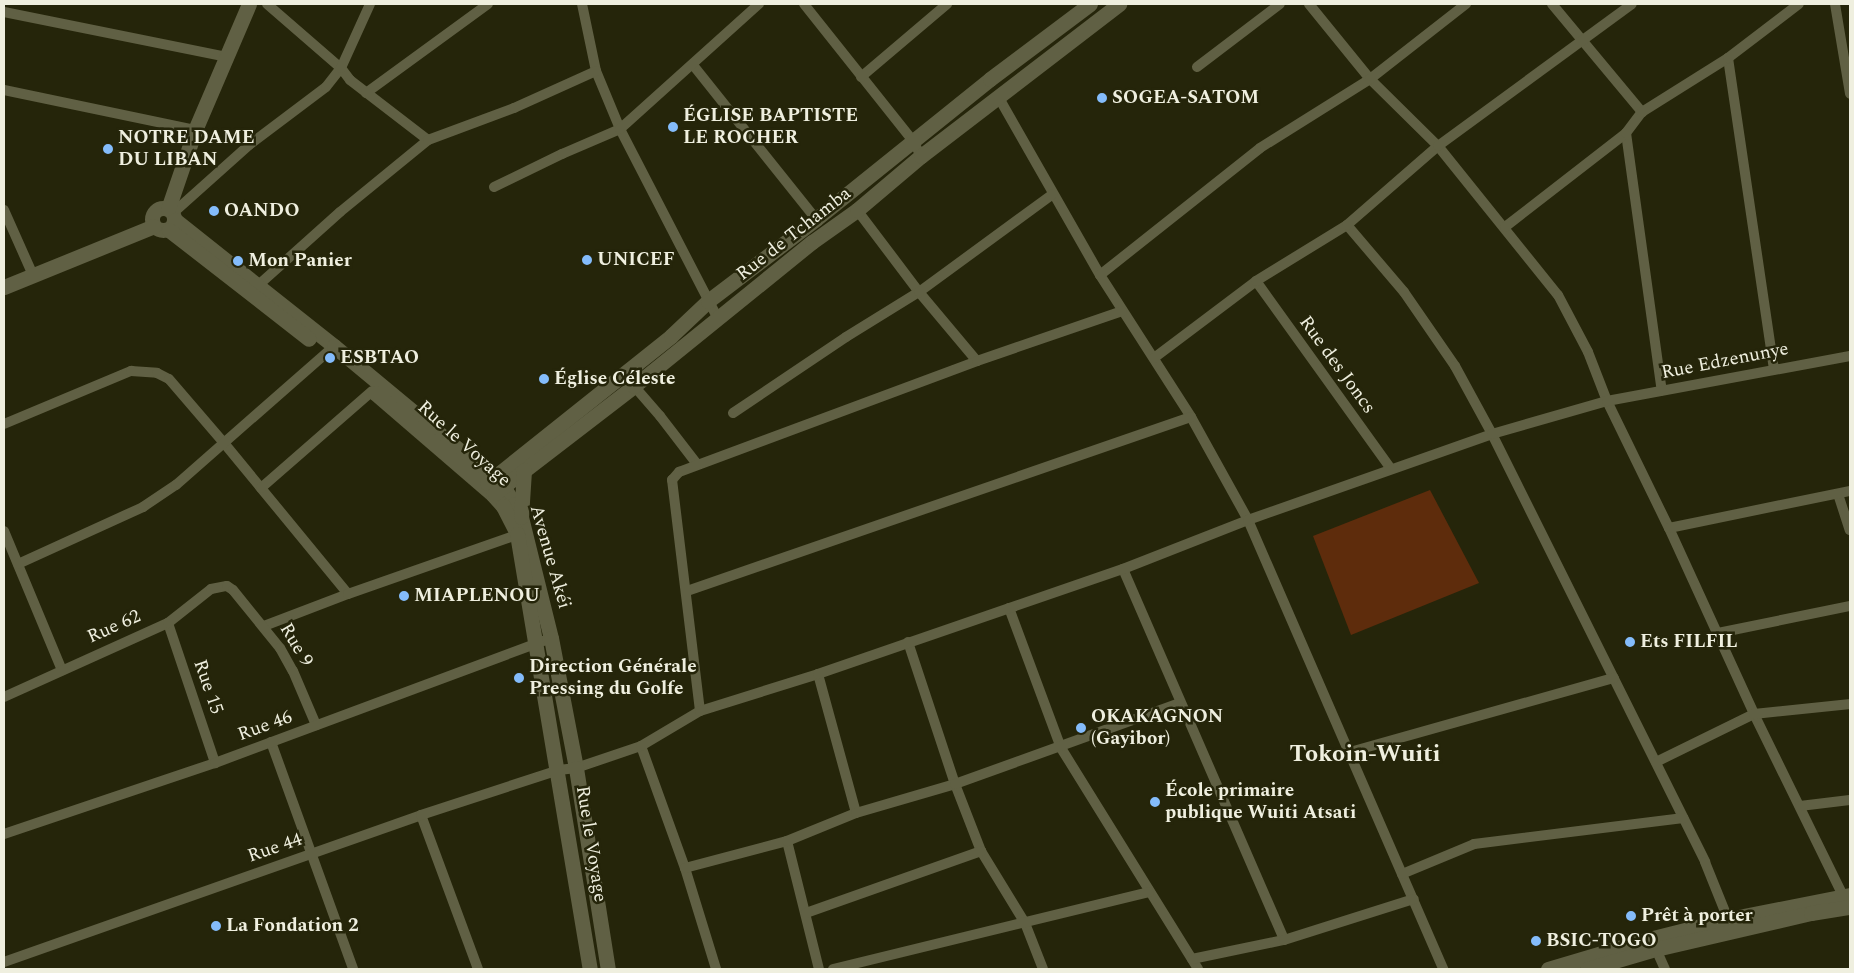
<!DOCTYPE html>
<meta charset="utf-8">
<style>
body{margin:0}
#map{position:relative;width:1854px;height:973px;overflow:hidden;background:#25250a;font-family:Spectral,serif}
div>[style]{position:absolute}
.green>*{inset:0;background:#5e2c0c}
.street>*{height:10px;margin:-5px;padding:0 5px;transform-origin:5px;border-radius:5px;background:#606044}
.secondary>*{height:15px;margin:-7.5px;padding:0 7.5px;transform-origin:7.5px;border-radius:7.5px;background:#606044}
.secondary>.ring{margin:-7.5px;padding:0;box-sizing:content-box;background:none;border:15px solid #606044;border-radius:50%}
.dots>*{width:14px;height:14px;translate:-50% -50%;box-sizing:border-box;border:2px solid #25250a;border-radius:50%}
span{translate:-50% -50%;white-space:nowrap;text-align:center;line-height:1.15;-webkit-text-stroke:5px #25250a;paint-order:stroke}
.poi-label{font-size:19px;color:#efefdf;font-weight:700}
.left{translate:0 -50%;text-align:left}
.street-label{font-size:19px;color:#efefdf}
.district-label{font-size:24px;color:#efefdf;font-weight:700}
.frame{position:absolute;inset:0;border:5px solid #efefdf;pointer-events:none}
</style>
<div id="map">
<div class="green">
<div style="clip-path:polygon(1430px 490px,1479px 583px,1351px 635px,1313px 536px)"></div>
</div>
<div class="street">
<div style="left:267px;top:4px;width:98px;rotate:40.9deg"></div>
<div style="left:341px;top:68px;width:15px;rotate:53deg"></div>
<div style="left:350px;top:80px;width:98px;rotate:37.6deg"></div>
<div style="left:582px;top:4px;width:68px;rotate:78.2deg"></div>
<div style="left:596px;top:71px;width:63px;rotate:67.5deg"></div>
<div style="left:620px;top:129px;width:214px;rotate:62.7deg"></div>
<div style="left:804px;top:4px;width:175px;rotate:51.5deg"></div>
<div style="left:913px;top:141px;width:17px;rotate:62deg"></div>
<div style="left:1309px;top:4px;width:97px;rotate:50.9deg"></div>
<div style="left:1370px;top:79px;width:95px;rotate:44.6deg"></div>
<div style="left:1438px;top:146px;width:191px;rotate:51.2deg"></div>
<div style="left:1558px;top:295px;width:64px;rotate:62.2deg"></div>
<div style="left:1588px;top:352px;width:53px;rotate:68.8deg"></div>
<div style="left:1607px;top:401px;width:141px;rotate:64deg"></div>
<div style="left:1669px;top:528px;width:205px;rotate:65.4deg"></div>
<div style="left:1754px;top:714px;width:203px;rotate:63.9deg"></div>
<div style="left:1552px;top:4px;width:141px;rotate:50.2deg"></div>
<div style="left:1835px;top:4px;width:91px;rotate:80.5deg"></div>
<div style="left:4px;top:12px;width:227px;rotate:11.4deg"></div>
<div style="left:1728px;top:58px;width:315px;rotate:81.6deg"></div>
<div style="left:693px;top:65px;width:197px;rotate:51.4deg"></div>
<div style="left:1197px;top:67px;width:104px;rotate:-37.2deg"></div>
<div style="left:861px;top:77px;width:113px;rotate:-40.3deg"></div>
<div style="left:4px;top:90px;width:195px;rotate:11.8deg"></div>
<div style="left:366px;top:93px;width:151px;rotate:-36.1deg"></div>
<div style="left:999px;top:98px;width:204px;rotate:60.3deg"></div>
<div style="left:1100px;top:275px;width:169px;rotate:57.3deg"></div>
<div style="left:1191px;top:417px;width:118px;rotate:61deg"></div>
<div style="left:1248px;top:520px;width:490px;rotate:66.5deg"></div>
<div style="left:1626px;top:133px;width:260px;rotate:82.1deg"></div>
<div style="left:494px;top:187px;width:76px;rotate:-25.9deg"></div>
<div style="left:562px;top:154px;width:63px;rotate:-23.3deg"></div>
<div style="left:620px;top:129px;width:187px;rotate:-42deg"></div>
<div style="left:4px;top:210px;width:71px;rotate:66deg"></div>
<div style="left:857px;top:210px;width:103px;rotate:52.9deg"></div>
<div style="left:919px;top:292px;width:90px;rotate:50deg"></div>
<div style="left:173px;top:213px;width:102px;rotate:-41.8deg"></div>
<div style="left:249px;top:145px;width:96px;rotate:-37deg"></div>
<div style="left:326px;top:87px;width:24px;rotate:-52deg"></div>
<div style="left:341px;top:68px;width:70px;rotate:-65.6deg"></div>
<div style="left:1347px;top:225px;width:88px;rotate:49.6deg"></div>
<div style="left:1404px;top:292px;width:90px;rotate:55.4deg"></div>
<div style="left:1455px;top:366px;width:77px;rotate:61.4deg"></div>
<div style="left:1492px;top:434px;width:478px;rotate:63.5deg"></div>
<div style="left:1705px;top:862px;width:61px;rotate:68deg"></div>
<div style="left:1505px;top:227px;width:153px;rotate:-37.8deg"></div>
<div style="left:1626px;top:133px;width:26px;rotate:-53deg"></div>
<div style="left:1642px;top:112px;width:102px;rotate:-32.1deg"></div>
<div style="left:1728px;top:58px;width:89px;rotate:-37.3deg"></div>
<div style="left:1100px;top:275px;width:204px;rotate:-38.4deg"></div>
<div style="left:1260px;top:148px;width:130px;rotate:-32.1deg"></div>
<div style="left:1370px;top:79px;width:122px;rotate:-38deg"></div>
<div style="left:1256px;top:281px;width:231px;rotate:54.3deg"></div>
<div style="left:254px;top:289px;width:115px;rotate:-41.8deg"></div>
<div style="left:340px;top:212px;width:114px;rotate:-39.3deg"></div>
<div style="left:428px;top:140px;width:92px;rotate:-20.4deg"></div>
<div style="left:514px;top:108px;width:90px;rotate:-24.3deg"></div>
<div style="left:1154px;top:358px;width:128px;rotate:-37deg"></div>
<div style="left:1256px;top:281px;width:107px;rotate:-31.6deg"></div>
<div style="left:1347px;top:225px;width:121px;rotate:-41deg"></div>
<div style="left:1438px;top:146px;width:240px;rotate:-36.2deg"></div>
<div style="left:634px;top:386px;width:40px;rotate:49deg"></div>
<div style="left:660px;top:416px;width:61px;rotate:52.4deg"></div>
<div style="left:733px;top:413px;width:136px;rotate:-33.9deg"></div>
<div style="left:846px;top:337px;width:86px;rotate:-31.7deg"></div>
<div style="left:919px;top:292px;width:166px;rotate:-36.2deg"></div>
<div style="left:4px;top:424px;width:138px;rotate:-22.7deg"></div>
<div style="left:131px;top:371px;width:26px;rotate:4deg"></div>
<div style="left:157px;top:373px;width:13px;rotate:27deg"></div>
<div style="left:169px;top:379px;width:84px;rotate:49.3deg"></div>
<div style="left:224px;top:443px;width:195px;rotate:50.6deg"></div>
<div style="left:261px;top:488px;width:147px;rotate:-41.1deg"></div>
<div style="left:1838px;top:494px;width:38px;rotate:72deg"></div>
<div style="left:1669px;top:528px;width:185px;rotate:-11.6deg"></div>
<div style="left:4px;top:531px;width:151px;rotate:67.4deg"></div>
<div style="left:18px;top:564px;width:137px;rotate:-24.5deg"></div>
<div style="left:143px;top:507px;width:40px;rotate:-34deg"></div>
<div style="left:176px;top:485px;width:210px;rotate:-41.3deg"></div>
<div style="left:1123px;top:569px;width:404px;rotate:66.5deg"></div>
<div style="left:687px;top:591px;width:533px;rotate:-19.05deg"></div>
<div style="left:1009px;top:608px;width:149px;rotate:69.6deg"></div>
<div style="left:1061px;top:748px;width:260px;rotate:58.2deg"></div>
<div style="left:168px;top:623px;width:148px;rotate:71.4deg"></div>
<div style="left:264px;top:626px;width:90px;rotate:-20.9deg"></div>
<div style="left:348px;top:594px;width:184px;rotate:-19.3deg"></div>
<div style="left:1718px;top:633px;width:135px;rotate:-11.6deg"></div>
<div style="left:908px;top:642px;width:150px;rotate:71.7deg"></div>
<div style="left:955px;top:784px;width:72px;rotate:68.8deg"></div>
<div style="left:981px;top:851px;width:84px;rotate:58.6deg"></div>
<div style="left:1025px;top:923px;width:49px;rotate:68.6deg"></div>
<div style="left:818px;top:674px;width:144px;rotate:74.7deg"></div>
<div style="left:4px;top:697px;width:180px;rotate:-24.3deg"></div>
<div style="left:168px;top:623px;width:55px;rotate:-38.3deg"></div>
<div style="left:211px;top:589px;width:16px;rotate:-11deg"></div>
<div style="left:227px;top:586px;width:7px;rotate:34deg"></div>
<div style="left:233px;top:590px;width:75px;rotate:51deg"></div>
<div style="left:280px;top:648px;width:26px;rotate:61deg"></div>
<div style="left:293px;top:671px;width:59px;rotate:66.9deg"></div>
<div style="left:700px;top:711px;width:233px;rotate:-96.9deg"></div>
<div style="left:672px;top:480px;width:11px;rotate:-49deg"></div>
<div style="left:679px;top:472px;width:318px;rotate:-20.4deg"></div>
<div style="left:977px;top:361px;width:153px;rotate:-19deg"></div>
<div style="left:271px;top:742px;width:241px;rotate:70.1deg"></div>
<div style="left:641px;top:746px;width:130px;rotate:70.2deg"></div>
<div style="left:685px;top:868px;width:106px;rotate:72.9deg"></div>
<div style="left:1350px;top:752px;width:274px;rotate:-15.7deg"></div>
<div style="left:1656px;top:762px;width:109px;rotate:-26.1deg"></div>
<div style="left:1754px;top:714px;width:97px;rotate:-5.9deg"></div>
<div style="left:1800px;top:806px;width:50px;rotate:-6.8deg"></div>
<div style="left:421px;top:815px;width:164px;rotate:69.7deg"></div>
<div style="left:4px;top:834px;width:223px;rotate:-18.6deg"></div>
<div style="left:215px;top:763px;width:358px;rotate:-20.4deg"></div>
<div style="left:787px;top:841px;width:132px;rotate:76deg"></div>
<div style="left:685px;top:868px;width:106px;rotate:-14.8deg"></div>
<div style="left:787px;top:841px;width:74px;rotate:-22.1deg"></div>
<div style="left:856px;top:813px;width:103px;rotate:-16.3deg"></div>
<div style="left:955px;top:784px;width:239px;rotate:-19.8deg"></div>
<div style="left:1402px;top:874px;width:78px;rotate:-22.6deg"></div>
<div style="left:1474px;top:844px;width:211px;rotate:-7.1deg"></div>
<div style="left:806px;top:913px;width:186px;rotate:-19.5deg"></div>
<div style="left:1656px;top:949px;width:22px;rotate:66deg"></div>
<div style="left:1192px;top:959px;width:94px;rotate:-11.7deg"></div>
<div style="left:1284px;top:940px;width:136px;rotate:-17.5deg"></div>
<div style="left:4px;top:962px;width:442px;rotate:-19.4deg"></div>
<div style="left:421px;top:815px;width:145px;rotate:-18.1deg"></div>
<div style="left:559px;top:770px;width:17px;rotate:-7deg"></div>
<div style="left:576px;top:768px;width:69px;rotate:-18.7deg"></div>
<div style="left:641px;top:746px;width:69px;rotate:-30.7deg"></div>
<div style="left:700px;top:711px;width:124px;rotate:-17.4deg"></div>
<div style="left:818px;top:674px;width:323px;rotate:-19deg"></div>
<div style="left:1123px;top:569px;width:134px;rotate:-21.4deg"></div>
<div style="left:1248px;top:520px;width:259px;rotate:-19.4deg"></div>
<div style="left:1492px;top:434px;width:120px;rotate:-16deg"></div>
<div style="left:1607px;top:401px;width:247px;rotate:-10.5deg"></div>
<div style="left:833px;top:969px;width:325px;rotate:-13.7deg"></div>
</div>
<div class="secondary">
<div class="ring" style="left:152px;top:208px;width:7px;height:7px"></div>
<div style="left:168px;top:209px;width:83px;rotate:-71.1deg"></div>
<div style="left:195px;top:130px;width:137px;rotate:-66.8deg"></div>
<div style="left:175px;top:220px;width:203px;rotate:38.4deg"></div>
<div style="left:334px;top:346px;width:207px;rotate:39.7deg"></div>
<div style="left:493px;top:478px;width:18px;rotate:45deg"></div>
<div style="left:506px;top:491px;width:15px;rotate:58deg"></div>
<div style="left:514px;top:504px;width:15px;rotate:62deg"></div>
<div style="left:521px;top:517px;width:125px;rotate:76.1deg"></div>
<div style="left:551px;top:638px;width:132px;rotate:79.1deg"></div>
<div style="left:576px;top:768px;width:204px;rotate:81deg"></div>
<div style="left:169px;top:230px;width:177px;rotate:37.9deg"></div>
<div style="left:4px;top:287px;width:162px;rotate:-22.1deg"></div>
<div style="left:375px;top:393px;width:156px;rotate:40.8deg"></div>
<div style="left:493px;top:495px;width:15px;rotate:48deg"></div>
<div style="left:503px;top:506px;width:31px;rotate:63deg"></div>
<div style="left:517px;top:534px;width:441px;rotate:80.5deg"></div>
<div style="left:487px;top:483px;width:236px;rotate:-38.6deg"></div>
<div style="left:671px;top:336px;width:51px;rotate:-43.4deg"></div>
<div style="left:708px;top:301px;width:136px;rotate:-37.2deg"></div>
<div style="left:816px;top:219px;width:223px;rotate:-38.8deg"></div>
<div style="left:990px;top:79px;width:125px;rotate:-36.9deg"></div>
<div style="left:495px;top:493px;width:175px;rotate:-37.6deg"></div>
<div style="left:634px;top:386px;width:229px;rotate:-39deg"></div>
<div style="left:812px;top:242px;width:55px;rotate:-35.4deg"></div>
<div style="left:857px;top:210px;width:84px;rotate:-40.2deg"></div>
<div style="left:921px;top:156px;width:250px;rotate:-37.5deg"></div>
<div style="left:521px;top:517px;width:47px;rotate:-86.3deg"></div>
<div style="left:1548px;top:969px;width:101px;rotate:-16.6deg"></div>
<div style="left:1645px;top:940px;width:86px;rotate:-14.2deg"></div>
<div style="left:1728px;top:919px;width:124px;rotate:-11.1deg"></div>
<div style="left:1587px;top:969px;width:72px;rotate:-16.2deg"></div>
<div style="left:1656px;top:949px;width:159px;rotate:-13.1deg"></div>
<div style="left:1811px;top:913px;width:39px;rotate:-9deg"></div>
</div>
<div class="dots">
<div style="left:1102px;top:98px;background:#84bcfb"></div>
<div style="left:673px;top:127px;background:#84bcfb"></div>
<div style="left:108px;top:149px;background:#84bcfb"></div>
<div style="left:214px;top:211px;background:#84bcfb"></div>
<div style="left:587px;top:260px;background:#84bcfb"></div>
<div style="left:238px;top:261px;background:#84bcfb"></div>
<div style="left:330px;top:358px;background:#84bcfb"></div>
<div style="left:544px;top:379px;background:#84bcfb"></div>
<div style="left:404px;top:596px;background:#84bcfb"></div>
<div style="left:1630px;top:642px;background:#84bcfb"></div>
<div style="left:519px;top:678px;background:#84bcfb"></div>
<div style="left:1081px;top:728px;background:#84bcfb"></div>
<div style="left:1155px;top:802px;background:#84bcfb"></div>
<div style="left:1631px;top:916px;background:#84bcfb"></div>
<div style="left:216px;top:926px;background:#84bcfb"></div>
<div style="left:1536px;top:941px;background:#84bcfb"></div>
</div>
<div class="poi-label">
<span class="left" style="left:1112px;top:98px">SOGEA-SATOM</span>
<span class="left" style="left:683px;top:127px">ÉGLISE BAPTISTE<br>LE ROCHER</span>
<span class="left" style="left:118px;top:149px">NOTRE DAME<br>DU LIBAN</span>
<span class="left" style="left:224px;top:211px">OANDO</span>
<span class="left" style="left:597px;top:260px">UNICEF</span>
<span class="left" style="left:248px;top:261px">Mon Panier</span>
<span class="left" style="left:340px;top:358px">ESBTAO</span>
<span class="left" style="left:554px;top:379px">Église Céleste</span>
<span class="left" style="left:414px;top:596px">MIAPLENOU</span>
<span class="left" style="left:1640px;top:642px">Ets FILFIL</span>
<span class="left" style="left:529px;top:678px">Direction Générale<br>Pressing du Golfe</span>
<span class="left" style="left:1091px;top:728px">OKAKAGNON<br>(Gayibor)</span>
<span class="left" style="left:1165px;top:802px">École primaire<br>publique Wuiti Atsati</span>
<span class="left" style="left:1641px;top:916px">Prêt à porter</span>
<span class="left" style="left:226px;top:926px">La Fondation 2</span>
<span class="left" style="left:1546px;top:941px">BSIC-TOGO</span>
</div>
<div class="street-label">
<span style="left:794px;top:234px;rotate:-38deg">Rue de Tchamba</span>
<span style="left:1725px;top:361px;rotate:-11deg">Rue Edzenunye</span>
<span style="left:1337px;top:365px;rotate:54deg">Rue des Joncs</span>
<span style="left:464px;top:444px;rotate:42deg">Rue le Voyage</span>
<span style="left:550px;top:557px;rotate:74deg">Avenue Akéi</span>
<span style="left:114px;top:627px;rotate:-24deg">Rue 62</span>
<span style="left:296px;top:645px;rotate:59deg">Rue 9</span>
<span style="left:208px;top:687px;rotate:71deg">Rue 15</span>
<span style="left:265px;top:726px;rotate:-20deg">Rue 46</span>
<span style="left:591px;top:844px;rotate:81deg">Rue le Voyage</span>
<span style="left:275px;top:848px;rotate:-19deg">Rue 44</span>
</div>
<div class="district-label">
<span style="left:1365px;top:755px">Tokoin-Wuiti</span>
</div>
<div class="frame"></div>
</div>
